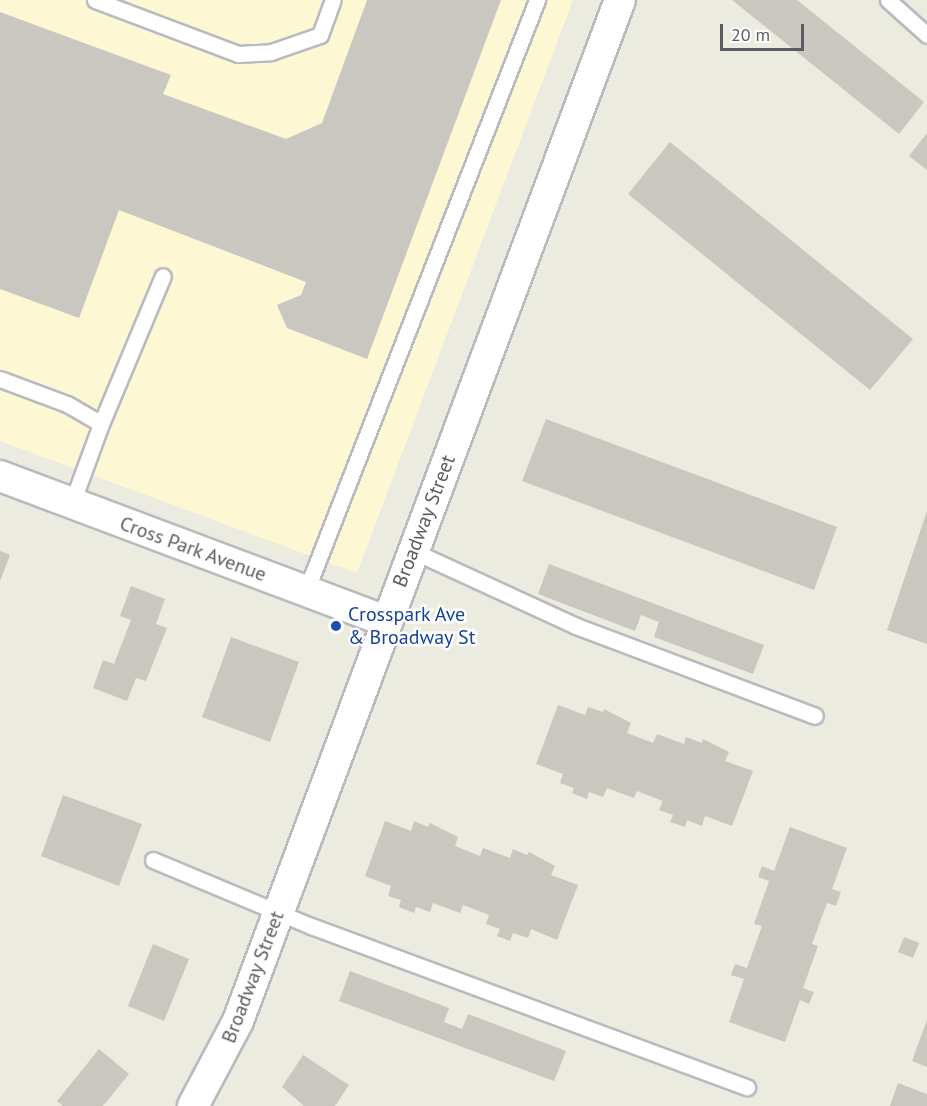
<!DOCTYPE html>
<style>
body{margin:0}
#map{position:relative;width:927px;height:1106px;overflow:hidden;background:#ecebe0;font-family:"PT Sans",sans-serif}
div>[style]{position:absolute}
.commercial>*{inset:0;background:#fdf7d4}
.building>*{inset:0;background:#c9c7c0}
.roads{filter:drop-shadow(2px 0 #b8babf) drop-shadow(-2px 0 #b8babf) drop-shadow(0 2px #b8babf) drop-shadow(0 -2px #b8babf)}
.service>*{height:15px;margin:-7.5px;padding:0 7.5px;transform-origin:7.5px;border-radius:7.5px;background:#fff}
.minor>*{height:30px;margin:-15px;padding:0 15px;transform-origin:15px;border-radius:15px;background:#fff}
.dots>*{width:16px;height:16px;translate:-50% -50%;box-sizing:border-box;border:3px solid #fff;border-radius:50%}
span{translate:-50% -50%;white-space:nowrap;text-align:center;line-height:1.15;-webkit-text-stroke:5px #fff;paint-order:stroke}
.street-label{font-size:20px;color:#595c61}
.transit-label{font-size:20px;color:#164399}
.left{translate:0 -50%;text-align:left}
.scale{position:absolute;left:720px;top:24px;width:84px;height:27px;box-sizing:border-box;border:3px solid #595c61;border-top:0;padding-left:8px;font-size:18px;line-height:21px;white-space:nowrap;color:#595c61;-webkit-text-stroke:4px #fff;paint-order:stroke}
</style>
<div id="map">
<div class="commercial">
<div style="clip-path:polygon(0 0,573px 0,357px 573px,0 441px)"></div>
</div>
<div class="building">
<div style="clip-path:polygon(367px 0,501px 0,367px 359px,287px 328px,277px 305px,301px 295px,306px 282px,119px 210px,79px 318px,0 289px,0 12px,171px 75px,163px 94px,286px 139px,322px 123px)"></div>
<div style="clip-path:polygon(732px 0,797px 0,924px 102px,899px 134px)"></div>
<div style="clip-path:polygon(927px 133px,927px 170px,909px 156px)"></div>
<div style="clip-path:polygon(670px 142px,913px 339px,870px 390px,628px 194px)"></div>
<div style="clip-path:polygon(546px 419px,837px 527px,814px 590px,522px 481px)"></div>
<div style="clip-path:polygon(927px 511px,927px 644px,887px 630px)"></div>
<div style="clip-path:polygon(0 551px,10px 555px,0 581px)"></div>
<div style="clip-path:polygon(549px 564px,764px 645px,753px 674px,654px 637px,659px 622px,641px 615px,635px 631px,538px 594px)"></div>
<div style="clip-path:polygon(131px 586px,165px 599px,156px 624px,167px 628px,146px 681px,136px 678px,127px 701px,93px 688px,103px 660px,114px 664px,131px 620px,120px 616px)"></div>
<div style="clip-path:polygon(231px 637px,299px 662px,270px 742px,202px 717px)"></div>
<div style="clip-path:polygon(558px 705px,585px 715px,588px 707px,603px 712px,604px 709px,631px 723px,627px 733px,653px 743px,657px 734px,684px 744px,686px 737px,702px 743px,703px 739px,729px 752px,725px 761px,753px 771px,732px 826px,705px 816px,702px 826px,687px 820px,685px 827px,670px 822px,673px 815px,659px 810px,663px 801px,637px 791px,634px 798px,607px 788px,603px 797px,589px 792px,587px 799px,572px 793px,574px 788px,560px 783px,563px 774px,536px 764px)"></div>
<div style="clip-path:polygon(63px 795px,142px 824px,119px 886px,41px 856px)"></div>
<div style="clip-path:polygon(385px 821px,411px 831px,414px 821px,428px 827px,430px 823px,458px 837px,455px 846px,480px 856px,483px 848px,510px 858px,513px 849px,527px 855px,529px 852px,555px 866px,551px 875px,578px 885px,557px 940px,531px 929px,528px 938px,513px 933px,510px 941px,497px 936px,500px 929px,486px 924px,489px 915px,463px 905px,460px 913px,433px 903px,430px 912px,416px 907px,414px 913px,399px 907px,401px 900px,388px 896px,391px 886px,365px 876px)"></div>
<div style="clip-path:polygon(790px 827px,847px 848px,832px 889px,841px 892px,836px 906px,827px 903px,812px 944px,818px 946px,803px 988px,814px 992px,809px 1004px,800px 1000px,785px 1042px,729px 1022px,744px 979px,731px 975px,735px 964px,747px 968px,762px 926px,754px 924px,769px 881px,758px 877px,762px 866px,774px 871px)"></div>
<div style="clip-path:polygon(904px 937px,919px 943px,913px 958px,898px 952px)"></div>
<div style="clip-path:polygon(153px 944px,189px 959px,164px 1021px,128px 1006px)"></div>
<div style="clip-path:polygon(350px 971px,449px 1008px,444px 1022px,462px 1029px,468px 1014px,566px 1051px,554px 1081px,339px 1001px)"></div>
<div style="clip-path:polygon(927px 1020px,927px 1067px,912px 1061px)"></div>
<div style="clip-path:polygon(99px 1049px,129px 1074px,103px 1106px,63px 1106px,57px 1101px)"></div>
<div style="clip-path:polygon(303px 1055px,349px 1085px,335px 1106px,304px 1106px,282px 1087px)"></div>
<div style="clip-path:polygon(898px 1083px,927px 1094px,927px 1106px,890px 1106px)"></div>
</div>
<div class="roads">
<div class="service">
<div style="left:95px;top:0;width:153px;rotate:20.7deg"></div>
<div style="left:238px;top:54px;width:33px;rotate:-3deg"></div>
<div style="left:271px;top:52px;width:52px;rotate:-19.1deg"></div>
<div style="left:320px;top:35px;width:37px;rotate:-70deg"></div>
<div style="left:888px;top:0;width:52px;rotate:41.9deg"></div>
<div style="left:0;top:379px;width:72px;rotate:20.5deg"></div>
<div style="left:67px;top:404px;width:39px;rotate:30deg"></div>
<div style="left:101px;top:424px;width:84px;rotate:110.2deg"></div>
<div style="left:101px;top:424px;width:160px;rotate:-67.3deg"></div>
<div style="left:413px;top:551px;width:179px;rotate:24.7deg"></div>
<div style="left:576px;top:626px;width:255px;rotate:20.6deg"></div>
<div style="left:306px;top:591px;width:635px;rotate:-68.65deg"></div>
<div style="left:153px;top:860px;width:171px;rotate:22.7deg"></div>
<div style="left:311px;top:926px;width:465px;rotate:20.3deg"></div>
</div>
<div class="minor">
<div style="left:0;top:476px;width:412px;rotate:20.6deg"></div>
<div style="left:193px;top:1106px;width:96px;rotate:-62.1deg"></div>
<div style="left:238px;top:1021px;width:1090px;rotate:-69.49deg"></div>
</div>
</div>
<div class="dots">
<div style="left:336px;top:626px;background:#1a4fb4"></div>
</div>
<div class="street-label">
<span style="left:424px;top:521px;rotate:-69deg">Broadway Street</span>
<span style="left:193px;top:549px;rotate:20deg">Cross Park Avenue</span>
<span style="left:253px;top:977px;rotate:-69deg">Broadway Street</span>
</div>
<div class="transit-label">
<span class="left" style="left:348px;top:626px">Crosspark Ave<br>&amp; Broadway St</span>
</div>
<div class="scale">20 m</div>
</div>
